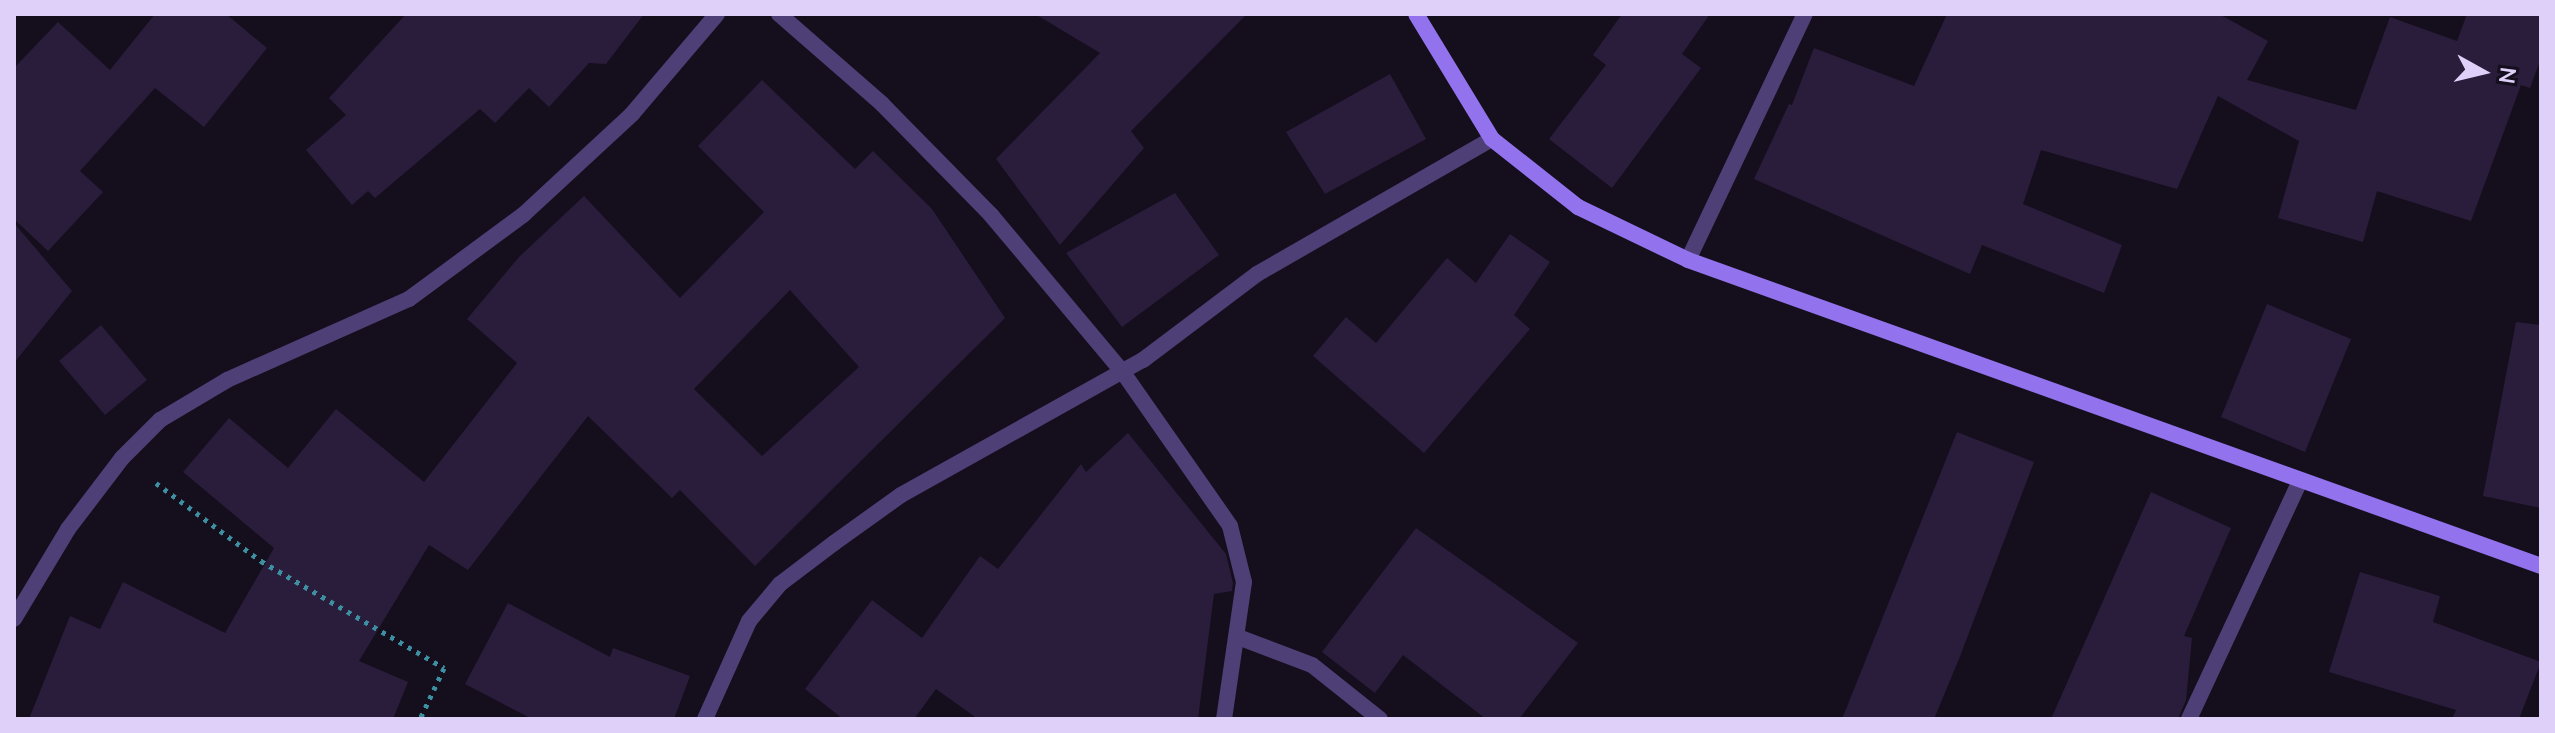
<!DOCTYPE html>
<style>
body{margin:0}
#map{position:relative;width:2555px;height:733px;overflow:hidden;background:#140e1d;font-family:"Nunito Sans",sans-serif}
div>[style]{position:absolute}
.building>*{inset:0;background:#2a1d3b}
.path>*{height:5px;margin-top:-2.5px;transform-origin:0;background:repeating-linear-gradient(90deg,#3c90a1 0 4px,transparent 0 10px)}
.street>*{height:16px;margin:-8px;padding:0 8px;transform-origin:8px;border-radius:8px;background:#4e3f76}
.secondary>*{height:16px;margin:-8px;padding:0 8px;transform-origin:8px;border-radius:8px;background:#9373ed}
span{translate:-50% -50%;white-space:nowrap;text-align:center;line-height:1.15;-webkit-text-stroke:8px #140e1d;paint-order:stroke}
.frame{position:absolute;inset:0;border:16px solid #ded0f9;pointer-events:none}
.north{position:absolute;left:2443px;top:32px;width:80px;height:80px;-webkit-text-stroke:6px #140e1d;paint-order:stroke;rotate:98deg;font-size:22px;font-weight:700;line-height:32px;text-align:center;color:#ded0f9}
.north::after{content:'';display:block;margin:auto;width:28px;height:36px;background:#ded0f9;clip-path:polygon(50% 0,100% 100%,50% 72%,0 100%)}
</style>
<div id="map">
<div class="building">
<div style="clip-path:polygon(155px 14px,226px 14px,267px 48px,204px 127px,155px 88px,80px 171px,103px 192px,48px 251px,14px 219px,14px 68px,58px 22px,110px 70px)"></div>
<div style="clip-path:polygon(406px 14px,644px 14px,606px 64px,589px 63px,549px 107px,529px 88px,495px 123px,480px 109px,375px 198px,368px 191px,352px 205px,306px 150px,346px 115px,329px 98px)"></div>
<div style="clip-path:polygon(1035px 14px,1247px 14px,1131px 131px,1144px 148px,1060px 245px,996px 159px,1100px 53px)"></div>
<div style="clip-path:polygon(1622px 14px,1710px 14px,1682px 54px,1701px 68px,1612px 188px,1549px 139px,1606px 65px,1593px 55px)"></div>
<div style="clip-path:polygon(1947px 14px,2219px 14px,2268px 41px,2247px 80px,2356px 110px,2390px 17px,2457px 41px,2467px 14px,2541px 14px,2541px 58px,2530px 88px,2521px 85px,2471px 221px,2377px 191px,2363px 242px,2278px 218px,2299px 141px,2218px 96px,2177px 189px,2041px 150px,2023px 204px,2122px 245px,2104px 293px,1982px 245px,1970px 274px,1754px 179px,1789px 104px,1792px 105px,1814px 48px,1914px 86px)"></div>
<div style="clip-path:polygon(1390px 74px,1426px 139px,1325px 194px,1286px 132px)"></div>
<div style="clip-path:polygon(evenodd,762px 80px,855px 169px,873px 151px,932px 209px,1005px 318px,755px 566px,680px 490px,672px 498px,588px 416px,468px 570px,429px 545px,359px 661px,408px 682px,393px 719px,29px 719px,70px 616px,100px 629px,123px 582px,225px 633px,274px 548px,183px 472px,229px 418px,288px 468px,336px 409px,424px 482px,517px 363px,467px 319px,519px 257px,584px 196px,680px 298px,764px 212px,698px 146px,762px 80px,790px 290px,859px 367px,762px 456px,694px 389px,790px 290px)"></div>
<div style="clip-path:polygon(1175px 193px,1219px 255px,1122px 327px,1066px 253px)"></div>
<div style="clip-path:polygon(14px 223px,72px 291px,14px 363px)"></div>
<div style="clip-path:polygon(1510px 234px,1550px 262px,1514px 315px,1530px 329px,1424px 453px,1313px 356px,1346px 317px,1376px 343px,1447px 258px,1476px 283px)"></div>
<div style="clip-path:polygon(2267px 304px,2351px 339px,2305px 452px,2221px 417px)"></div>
<div style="clip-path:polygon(2516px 322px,2541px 325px,2541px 508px,2483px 496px)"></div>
<div style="clip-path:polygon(101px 325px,147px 380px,105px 415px,59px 361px)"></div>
<div style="clip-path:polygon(1957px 432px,2034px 462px,1959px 659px,1934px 719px,1842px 719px)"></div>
<div style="clip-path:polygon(1128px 433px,1226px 554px,1233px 583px,1232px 591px,1214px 594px,1198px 719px,978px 719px,936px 689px,914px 719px,843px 719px,805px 689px,872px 600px,922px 638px,980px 556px,998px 569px,1081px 464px,1086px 472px)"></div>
<div style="clip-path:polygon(2151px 492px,2231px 528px,2184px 636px,2192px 638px,2186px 700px,2178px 719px,2051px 719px)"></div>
<div style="clip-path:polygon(1416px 528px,1578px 643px,1519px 719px,1486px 719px,1403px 655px,1375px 693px,1322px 652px)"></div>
<div style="clip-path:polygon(2360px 572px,2440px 596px,2433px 622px,2541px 662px,2519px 719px,2452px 719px,2456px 710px,2329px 672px)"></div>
<div style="clip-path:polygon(508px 603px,610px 657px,613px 648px,690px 676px,674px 719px,532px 719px,465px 684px)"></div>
</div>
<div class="path">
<div style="left:156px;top:483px;width:131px;rotate:36.6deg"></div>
<div style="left:261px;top:561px;width:212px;rotate:30.3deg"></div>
<div style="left:444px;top:668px;width:56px;rotate:115.2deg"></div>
</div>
<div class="street">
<div style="left:779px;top:14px;width:137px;rotate:41.1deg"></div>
<div style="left:882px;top:104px;width:156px;rotate:45.5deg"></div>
<div style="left:991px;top:215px;width:204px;rotate:50deg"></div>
<div style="left:1122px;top:371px;width:189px;rotate:55.1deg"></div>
<div style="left:1230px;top:526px;width:58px;rotate:76deg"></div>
<div style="left:1244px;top:582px;width:138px;rotate:98.3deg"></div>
<div style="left:1688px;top:260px;width:272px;rotate:-64.6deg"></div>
<div style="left:14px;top:619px;width:105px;rotate:-59deg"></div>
<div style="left:68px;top:529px;width:89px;rotate:-52.7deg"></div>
<div style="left:122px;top:458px;width:54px;rotate:-45deg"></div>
<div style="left:160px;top:420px;width:78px;rotate:-30.8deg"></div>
<div style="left:227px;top:380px;width:199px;rotate:-24deg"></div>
<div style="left:409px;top:299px;width:142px;rotate:-36.4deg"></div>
<div style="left:523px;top:215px;width:149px;rotate:-42.8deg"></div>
<div style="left:632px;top:114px;width:131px;rotate:-49.6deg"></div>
<div style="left:1238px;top:637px;width:79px;rotate:20.7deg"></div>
<div style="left:1312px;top:665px;width:87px;rotate:38.5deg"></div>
<div style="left:705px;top:719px;width:107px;rotate:-65.8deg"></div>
<div style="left:749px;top:621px;width:48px;rotate:-50deg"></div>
<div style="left:780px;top:584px;width:68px;rotate:-37.2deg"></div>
<div style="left:834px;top:543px;width:82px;rotate:-35.6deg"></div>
<div style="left:901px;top:495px;width:277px;rotate:-29.2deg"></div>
<div style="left:1143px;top:360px;width:143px;rotate:-37deg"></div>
<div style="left:1257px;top:274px;width:271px;rotate:-29.9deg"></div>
<div style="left:2189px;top:719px;width:263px;rotate:-65deg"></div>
</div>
<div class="secondary">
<div style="left:1416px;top:14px;width:146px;rotate:58.7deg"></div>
<div style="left:1492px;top:139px;width:110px;rotate:38.3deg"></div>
<div style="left:1578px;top:207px;width:122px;rotate:25.7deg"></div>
<div style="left:1688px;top:260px;width:906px;rotate:19.73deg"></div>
</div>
<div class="frame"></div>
<div class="north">N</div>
</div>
